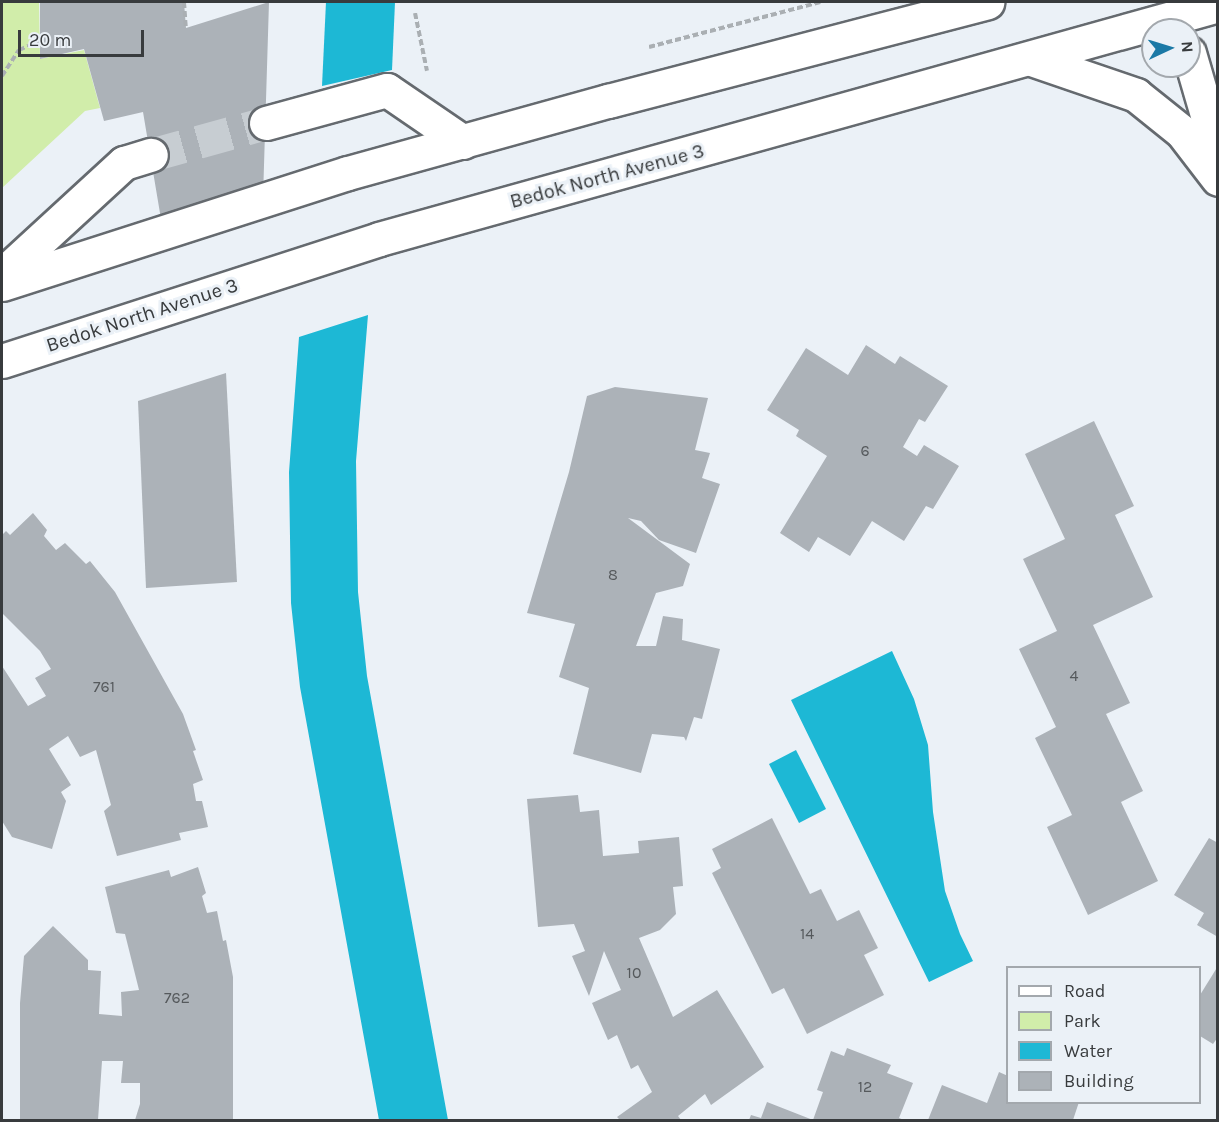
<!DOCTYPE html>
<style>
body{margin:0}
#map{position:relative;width:1219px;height:1122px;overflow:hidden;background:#ebf1f7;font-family:Karla,sans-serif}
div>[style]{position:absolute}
.green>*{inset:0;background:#d1edaa}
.water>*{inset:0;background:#1db8d5}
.building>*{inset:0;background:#acb2b8}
.minor-tunnel>*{height:33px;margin-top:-16.5px;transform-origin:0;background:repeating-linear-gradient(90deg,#c7cdd2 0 33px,transparent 0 49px)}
.path>*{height:4px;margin-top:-2px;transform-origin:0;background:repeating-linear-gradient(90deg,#aaafb3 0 6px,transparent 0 9px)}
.roads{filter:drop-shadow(2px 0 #656a6f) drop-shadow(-2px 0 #656a6f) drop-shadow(0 2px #656a6f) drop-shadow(0 -2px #656a6f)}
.minor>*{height:33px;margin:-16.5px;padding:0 16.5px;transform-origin:16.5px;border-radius:16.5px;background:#fff}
.major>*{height:33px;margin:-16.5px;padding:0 16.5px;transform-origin:16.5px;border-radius:16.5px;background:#fff}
span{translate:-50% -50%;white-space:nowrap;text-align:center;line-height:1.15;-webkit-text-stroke:6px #ebf1f7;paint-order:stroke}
.number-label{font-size:16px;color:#55595c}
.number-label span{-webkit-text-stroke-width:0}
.street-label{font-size:20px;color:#383b3d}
.frame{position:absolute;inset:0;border:3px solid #383b3d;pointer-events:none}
.legend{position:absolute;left:1006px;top:966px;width:195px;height:138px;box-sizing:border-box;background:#ebf1f7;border:2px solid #a3a8ad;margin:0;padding:8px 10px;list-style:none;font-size:18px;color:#383b3d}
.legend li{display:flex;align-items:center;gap:12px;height:30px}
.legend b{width:30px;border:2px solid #a3a8ad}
.north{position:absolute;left:1141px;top:18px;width:60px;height:60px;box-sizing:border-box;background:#ebf1f7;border:2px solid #a3a8ad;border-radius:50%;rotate:86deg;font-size:16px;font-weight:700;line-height:24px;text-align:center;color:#383b3d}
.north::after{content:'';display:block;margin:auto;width:21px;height:27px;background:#1b79a6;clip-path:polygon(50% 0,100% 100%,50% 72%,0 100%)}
.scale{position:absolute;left:18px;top:30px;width:126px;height:27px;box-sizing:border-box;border:3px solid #383b3d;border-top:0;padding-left:8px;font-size:18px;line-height:21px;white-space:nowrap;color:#383b3d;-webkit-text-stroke:4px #ebf1f7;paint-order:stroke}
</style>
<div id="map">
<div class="green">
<div style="clip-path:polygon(2px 2px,39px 2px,40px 59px,84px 50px,100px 108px,85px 111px,2px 188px)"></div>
</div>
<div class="water">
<div style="clip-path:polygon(326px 2px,395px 2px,392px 70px,322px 86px)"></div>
<div style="clip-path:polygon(368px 315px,356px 461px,358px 592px,367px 676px,448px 1120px,379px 1120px,300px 687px,291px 603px,289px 472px,299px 337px)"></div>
<div style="clip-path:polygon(892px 651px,914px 699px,928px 745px,933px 812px,945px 891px,960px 934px,973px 961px,929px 982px,791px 700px)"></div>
<div style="clip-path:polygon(796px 750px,826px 809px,799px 823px,769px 764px)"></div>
</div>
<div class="building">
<div style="clip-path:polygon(40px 2px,184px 2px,186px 28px,269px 2px,263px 198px,163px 231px,143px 112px,104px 121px,84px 49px,40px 59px)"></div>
<div style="clip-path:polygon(866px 345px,895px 364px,900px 356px,948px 386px,925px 422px,919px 419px,903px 447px,917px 456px,924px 445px,959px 466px,933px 509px,926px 506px,904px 541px,872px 521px,850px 556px,818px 537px,809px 552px,780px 533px,827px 456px,796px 436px,799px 430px,767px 410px,806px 348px,848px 375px)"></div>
<div style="clip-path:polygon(226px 373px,237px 582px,146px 588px,138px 401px)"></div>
<div style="clip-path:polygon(615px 387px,708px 398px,695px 450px,710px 453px,702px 478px,720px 484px,696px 553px,659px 540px,641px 521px,628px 518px,690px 564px,683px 586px,656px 593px,636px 646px,656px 646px,663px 616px,683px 619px,682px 640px,720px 649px,702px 719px,694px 717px,686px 741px,684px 737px,652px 734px,641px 773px,573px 754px,589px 688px,559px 677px,575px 624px,527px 613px,569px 472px,587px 396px)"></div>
<div style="clip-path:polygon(1094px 421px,1134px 506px,1115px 515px,1153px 597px,1093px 625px,1130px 703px,1106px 714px,1143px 791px,1121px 802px,1158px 881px,1088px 915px,1047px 827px,1072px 815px,1035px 738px,1056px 727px,1019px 649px,1057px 631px,1023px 559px,1065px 539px,1025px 454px)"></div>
<div style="clip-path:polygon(33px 513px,47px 530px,44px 536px,56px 550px,65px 543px,86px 564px,90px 561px,115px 592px,183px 714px,196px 750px,193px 751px,203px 780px,193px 784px,196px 801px,202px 801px,208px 827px,179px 833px,181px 840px,117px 856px,104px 811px,111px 805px,96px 750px,80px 757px,68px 736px,49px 749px,71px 785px,61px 792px,66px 801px,52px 849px,12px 837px,2px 821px,2px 666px,28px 706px,46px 696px,35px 678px,51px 669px,40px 651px,2px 613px,2px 535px,6px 531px,10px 535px)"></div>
<div style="clip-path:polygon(578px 795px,580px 812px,599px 810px,603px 856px,639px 853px,638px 841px,679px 837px,683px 886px,673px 887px,676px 914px,660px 930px,639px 938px,673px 1017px,717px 990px,764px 1067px,711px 1105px,705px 1094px,678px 1116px,681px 1120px,620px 1120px,617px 1117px,652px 1092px,638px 1065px,631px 1069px,617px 1035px,608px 1040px,592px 1003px,621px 990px,604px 951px,589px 996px,572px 956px,585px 951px,574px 924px,538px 927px,527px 799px)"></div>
<div style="clip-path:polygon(772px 818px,810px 894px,821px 889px,837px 921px,859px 910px,878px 948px,864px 955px,884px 995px,807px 1034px,784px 988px,772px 994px,712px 873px,721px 868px,712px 849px)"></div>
<div style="clip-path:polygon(1209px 838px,1218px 843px,1218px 937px,1197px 925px,1204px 913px,1174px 895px)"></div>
<div style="clip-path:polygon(198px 867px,206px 893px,202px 896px,207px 913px,217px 911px,223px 941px,226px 940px,233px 977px,233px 1120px,135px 1120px,140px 1104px,140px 1083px,121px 1083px,123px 1061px,102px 1061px,98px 1120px,20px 1120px,20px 1003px,24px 956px,53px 926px,88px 960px,88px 970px,101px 971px,99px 1014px,122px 1016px,121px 992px,139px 990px,125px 934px,116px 933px,105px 887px,169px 870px,171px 877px)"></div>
<div style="clip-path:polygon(1218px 966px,1218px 1037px,1213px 1044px,1200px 1036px,1200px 995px)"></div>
<div style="clip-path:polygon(847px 1048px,891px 1065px,887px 1073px,913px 1083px,899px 1118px,904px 1120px,749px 1120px,751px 1115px,761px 1118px,767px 1102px,813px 1120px,823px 1092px,817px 1090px,831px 1051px,844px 1056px)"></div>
<div style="clip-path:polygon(999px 1072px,1008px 1076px,1008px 1102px,1079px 1102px,1073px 1120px,928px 1120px,942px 1085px,987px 1103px)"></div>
</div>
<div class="minor-tunnel">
<div style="left:151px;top:155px;width:119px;rotate:-15.5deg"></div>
</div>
<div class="path">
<div style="left:184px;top:2px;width:26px;rotate:86deg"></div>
<div style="left:415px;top:13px;width:59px;rotate:78.3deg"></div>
<div style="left:649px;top:47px;width:177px;rotate:-14.7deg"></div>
<div style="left:2px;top:76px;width:31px;rotate:-57deg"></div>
<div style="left:19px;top:50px;width:23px;rotate:-23deg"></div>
</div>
<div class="roads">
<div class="minor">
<div style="left:266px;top:123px;width:125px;rotate:-15.3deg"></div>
<div style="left:387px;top:90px;width:92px;rotate:34.4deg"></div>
<div style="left:2px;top:275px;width:166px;rotate:-42.6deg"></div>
<div style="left:124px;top:163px;width:28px;rotate:-17deg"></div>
</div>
<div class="major">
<div style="left:1189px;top:53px;width:104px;rotate:73.8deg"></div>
<div style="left:1031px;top:59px;width:111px;rotate:18.9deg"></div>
<div style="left:1136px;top:95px;width:59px;rotate:38.8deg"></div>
<div style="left:1182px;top:132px;width:59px;rotate:52.5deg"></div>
<div style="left:2px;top:284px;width:363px;rotate:-17.8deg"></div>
<div style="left:348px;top:173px;width:270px;rotate:-15.5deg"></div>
<div style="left:608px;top:101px;width:392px;rotate:-14.6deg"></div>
<div style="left:2px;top:361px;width:396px;rotate:-17.9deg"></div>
<div style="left:379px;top:239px;width:871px;rotate:-15.58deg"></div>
</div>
</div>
<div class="number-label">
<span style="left:865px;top:451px">6</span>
<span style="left:613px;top:575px">8</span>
<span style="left:1074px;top:676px">4</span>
<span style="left:104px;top:687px">761</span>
<span style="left:807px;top:934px">14</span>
<span style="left:634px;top:973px">10</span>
<span style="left:177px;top:998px">762</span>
<span style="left:865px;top:1087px">12</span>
</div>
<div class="street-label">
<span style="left:607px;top:176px;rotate:-15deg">Bedok North Avenue 3</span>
<span style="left:142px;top:315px;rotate:-18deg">Bedok North Avenue 3</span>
</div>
<div class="frame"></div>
<ul class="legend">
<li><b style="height:8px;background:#fff"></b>Road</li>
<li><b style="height:16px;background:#d1edaa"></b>Park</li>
<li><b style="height:16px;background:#1db8d5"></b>Water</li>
<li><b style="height:16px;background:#acb2b8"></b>Building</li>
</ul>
<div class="north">N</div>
<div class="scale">20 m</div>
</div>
